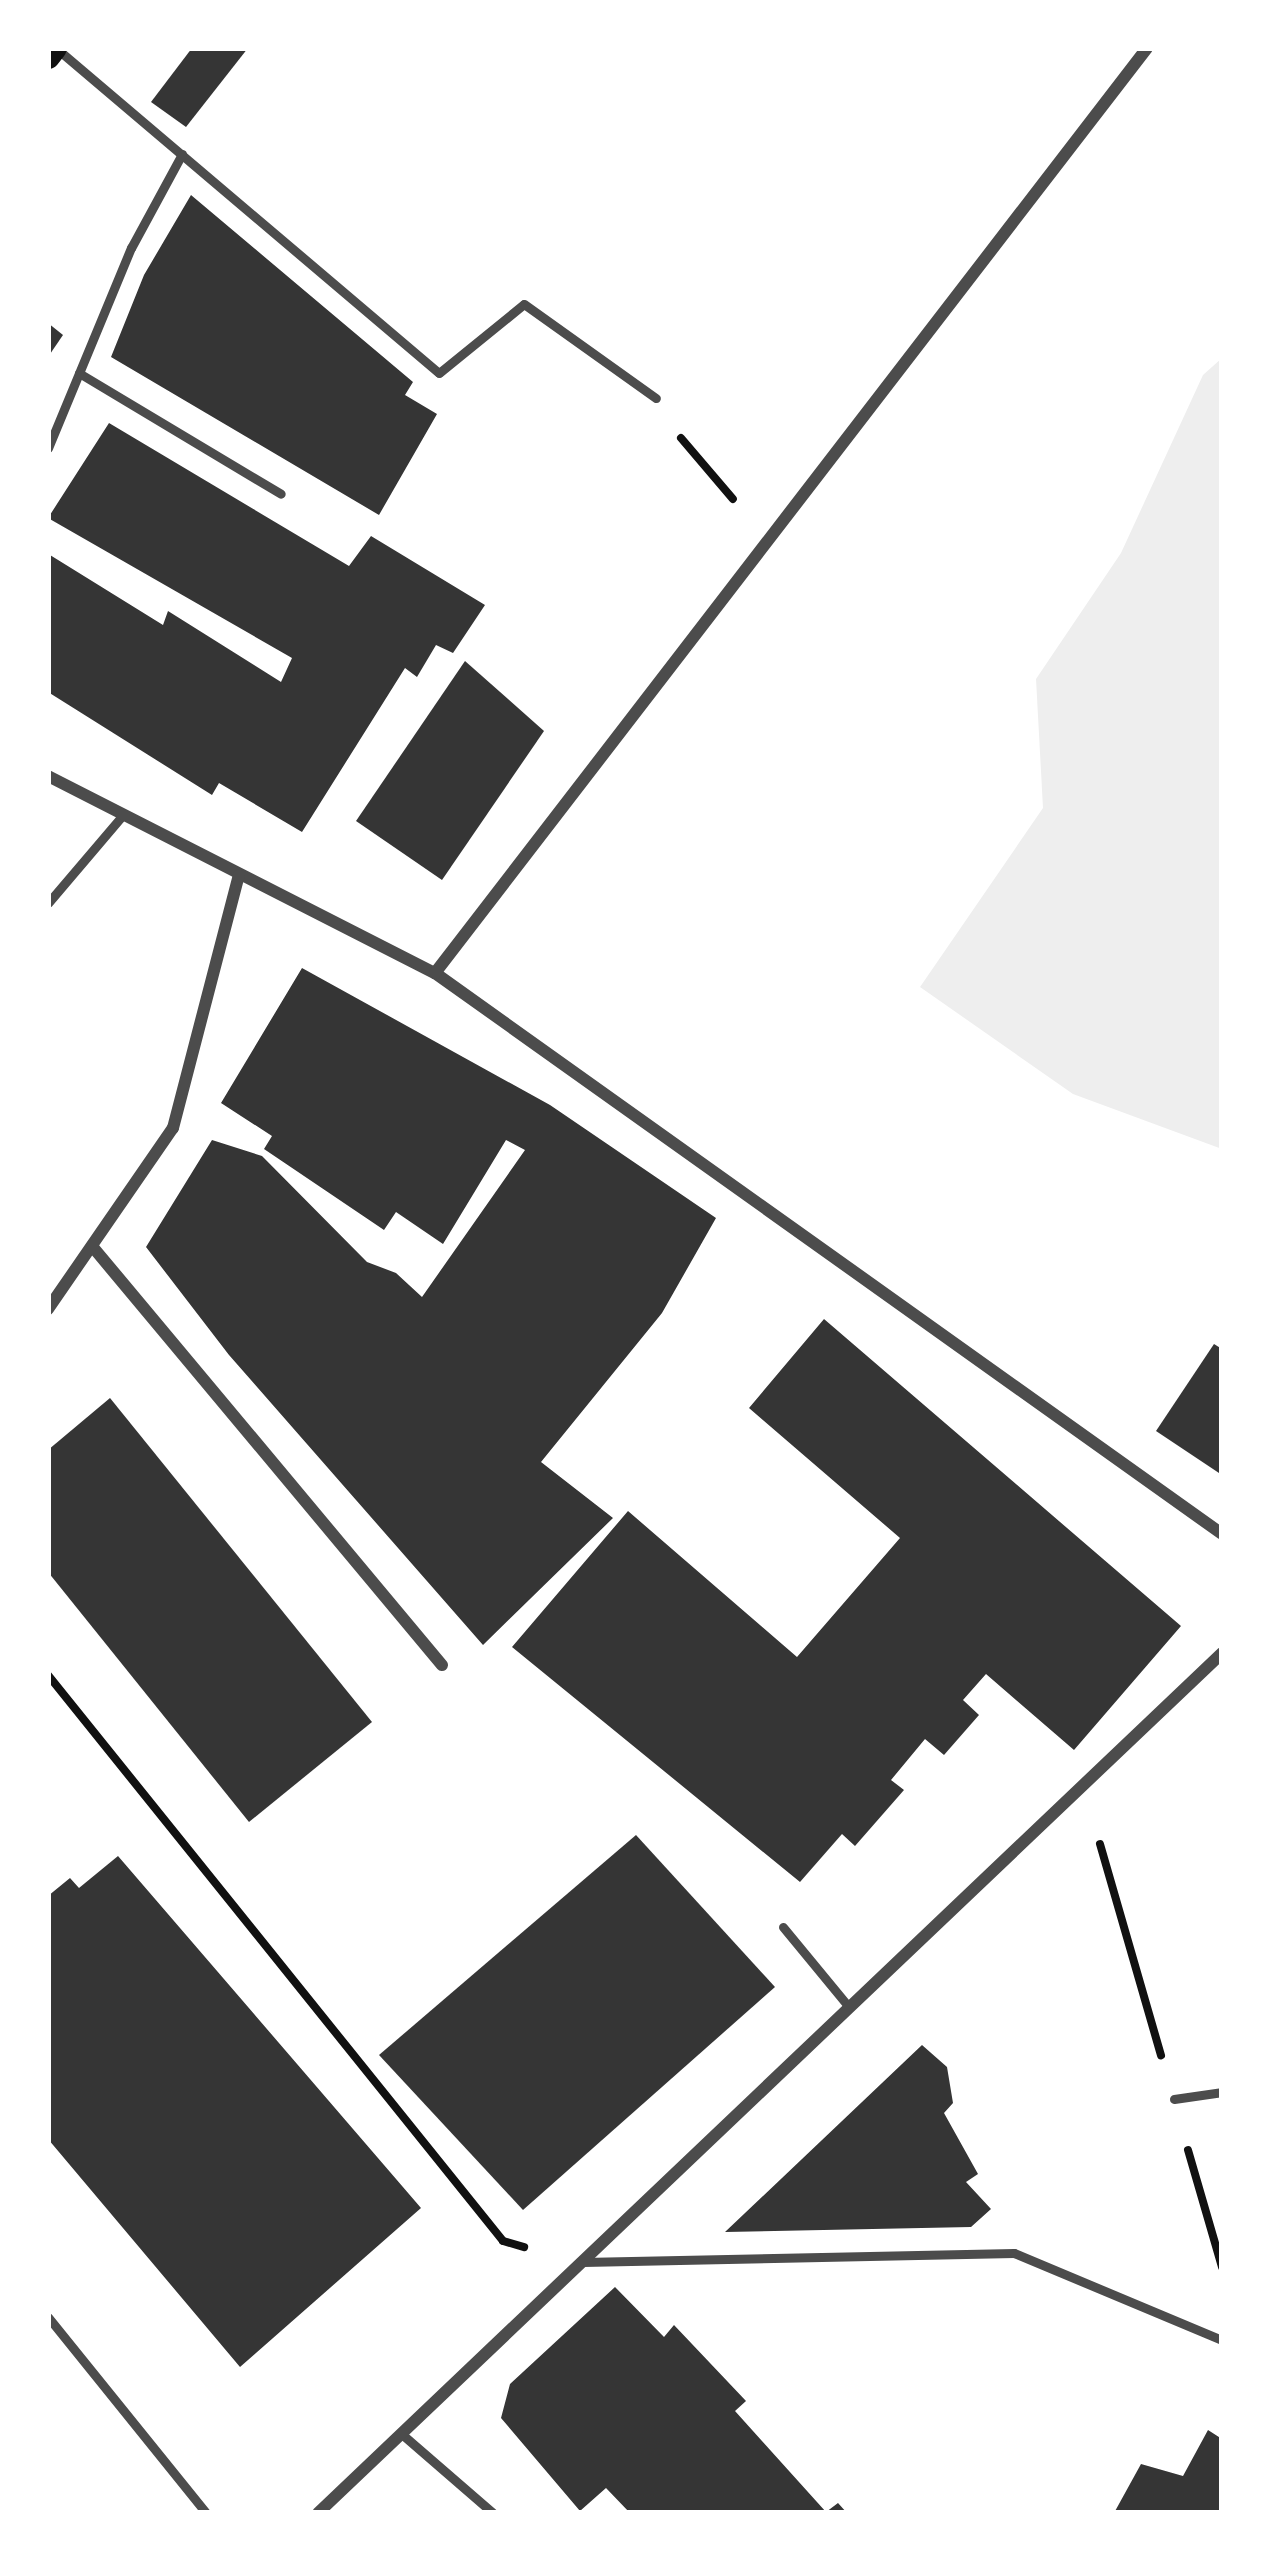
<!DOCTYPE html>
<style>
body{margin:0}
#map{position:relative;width:1270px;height:2561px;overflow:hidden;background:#fff;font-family:"PT Sans",sans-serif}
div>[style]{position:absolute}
.green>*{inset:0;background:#eee}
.building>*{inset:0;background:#353535}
.path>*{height:8px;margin:-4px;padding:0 4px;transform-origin:4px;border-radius:4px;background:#111}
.service>*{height:9px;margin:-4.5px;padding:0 4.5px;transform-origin:4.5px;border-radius:4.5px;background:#4c4c4c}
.minor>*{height:12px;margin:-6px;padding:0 6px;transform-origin:6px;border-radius:6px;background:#4c4c4c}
.secondary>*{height:24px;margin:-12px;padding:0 12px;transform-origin:12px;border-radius:12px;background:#111}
span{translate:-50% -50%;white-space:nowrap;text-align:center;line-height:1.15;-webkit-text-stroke:12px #fff;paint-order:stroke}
.frame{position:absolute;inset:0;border:51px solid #fff;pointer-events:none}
</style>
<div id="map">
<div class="green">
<div style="clip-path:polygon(1222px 358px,1222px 1149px,1073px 1094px,920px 987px,1043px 808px,1036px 679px,1121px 553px,1203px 375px)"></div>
</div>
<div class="building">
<div style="clip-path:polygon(192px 48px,248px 48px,186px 127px,151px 102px)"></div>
<div style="clip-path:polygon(191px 195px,413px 382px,405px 395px,437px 414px,379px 515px,111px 357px,144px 275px)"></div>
<div style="clip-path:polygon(48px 323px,63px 335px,48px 357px)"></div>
<div style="clip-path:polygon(109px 423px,349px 566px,371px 536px,485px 605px,453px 653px,436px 645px,417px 677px,405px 668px,302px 832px,219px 783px,212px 795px,48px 692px,50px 555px,163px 625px,168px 611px,281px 682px,292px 658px,48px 518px)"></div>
<div style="clip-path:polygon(465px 661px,544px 731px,442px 880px,356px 821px)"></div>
<div style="clip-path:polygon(302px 968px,550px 1105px,716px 1218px,662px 1313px,541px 1462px,613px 1518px,483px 1645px,229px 1355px,146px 1247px,212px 1140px,262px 1156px,367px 1262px,396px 1273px,422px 1297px,525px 1150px,506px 1140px,443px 1244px,396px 1212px,384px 1230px,264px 1149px,272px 1136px,221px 1103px)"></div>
<div style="clip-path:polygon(824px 1319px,1181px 1626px,1074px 1750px,986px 1674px,963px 1700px,979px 1715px,944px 1755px,925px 1739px,891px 1780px,904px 1790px,855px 1846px,842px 1834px,800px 1882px,512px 1647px,628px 1511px,797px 1657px,900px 1538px,749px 1408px)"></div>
<div style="clip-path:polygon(1214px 1344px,1222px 1349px,1222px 1475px,1156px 1431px)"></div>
<div style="clip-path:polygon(110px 1398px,372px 1722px,249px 1822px,48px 1572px,48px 1450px)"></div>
<div style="clip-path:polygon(636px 1835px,775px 1987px,523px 2210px,379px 2055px)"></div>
<div style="clip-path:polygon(118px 1856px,421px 2208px,240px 2367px,48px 2139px,48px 1896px,70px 1878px,79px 1888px)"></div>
<div style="clip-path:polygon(922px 2045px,947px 2067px,953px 2103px,944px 2113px,978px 2174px,966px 2182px,991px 2209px,971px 2227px,725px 2232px)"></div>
<div style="clip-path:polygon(615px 2287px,664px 2337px,674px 2325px,746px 2401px,735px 2411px,826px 2512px,838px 2503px,847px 2513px,630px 2513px,606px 2488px,580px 2511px,501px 2418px,510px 2384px)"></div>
<div style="clip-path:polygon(1208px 2430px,1222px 2439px,1222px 2513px,1114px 2513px,1141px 2464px,1183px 2476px)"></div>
</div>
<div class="path">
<div style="left:681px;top:438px;width:80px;rotate:49.6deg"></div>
<div style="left:48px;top:1675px;width:726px;rotate:51.2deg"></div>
<div style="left:503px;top:2241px;width:22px;rotate:16deg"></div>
<div style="left:1100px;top:1844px;width:220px;rotate:73.9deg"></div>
<div style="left:1188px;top:2150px;width:122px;rotate:73.8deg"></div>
</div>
<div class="service">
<div style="left:56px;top:48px;width:502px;rotate:40.32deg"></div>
<div style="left:439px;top:373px;width:109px;rotate:-39.1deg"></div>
<div style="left:524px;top:304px;width:162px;rotate:35.5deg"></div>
<div style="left:79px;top:373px;width:235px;rotate:30.9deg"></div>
<div style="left:48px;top:448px;width:217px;rotate:-67.5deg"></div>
<div style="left:131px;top:248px;width:107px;rotate:-61.5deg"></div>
<div style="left:48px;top:903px;width:114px;rotate:-49.6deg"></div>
<div style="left:783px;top:1927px;width:104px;rotate:50.5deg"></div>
<div style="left:1174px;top:2099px;width:49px;rotate:-8.3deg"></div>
<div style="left:583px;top:2262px;width:431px;rotate:-1.2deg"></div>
<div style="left:1014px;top:2253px;width:225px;rotate:22.7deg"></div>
<div style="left:48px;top:2317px;width:252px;rotate:51.1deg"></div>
<div style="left:404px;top:2436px;width:118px;rotate:40.9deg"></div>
</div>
<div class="minor">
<div style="left:48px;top:776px;width:434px;rotate:27deg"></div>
<div style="left:435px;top:973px;width:966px;rotate:35.48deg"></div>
<div style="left:435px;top:973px;width:1167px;rotate:-52.41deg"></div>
<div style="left:92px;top:1246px;width:546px;rotate:50.13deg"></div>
<div style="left:48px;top:1309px;width:220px;rotate:-55.4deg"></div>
<div style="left:173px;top:1128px;width:261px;rotate:-75.4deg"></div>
<div style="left:318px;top:2513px;width:1248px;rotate:-43.57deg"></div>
</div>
<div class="secondary">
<div style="left:48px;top:57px;width:11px;rotate:-52deg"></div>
</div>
<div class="frame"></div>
</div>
